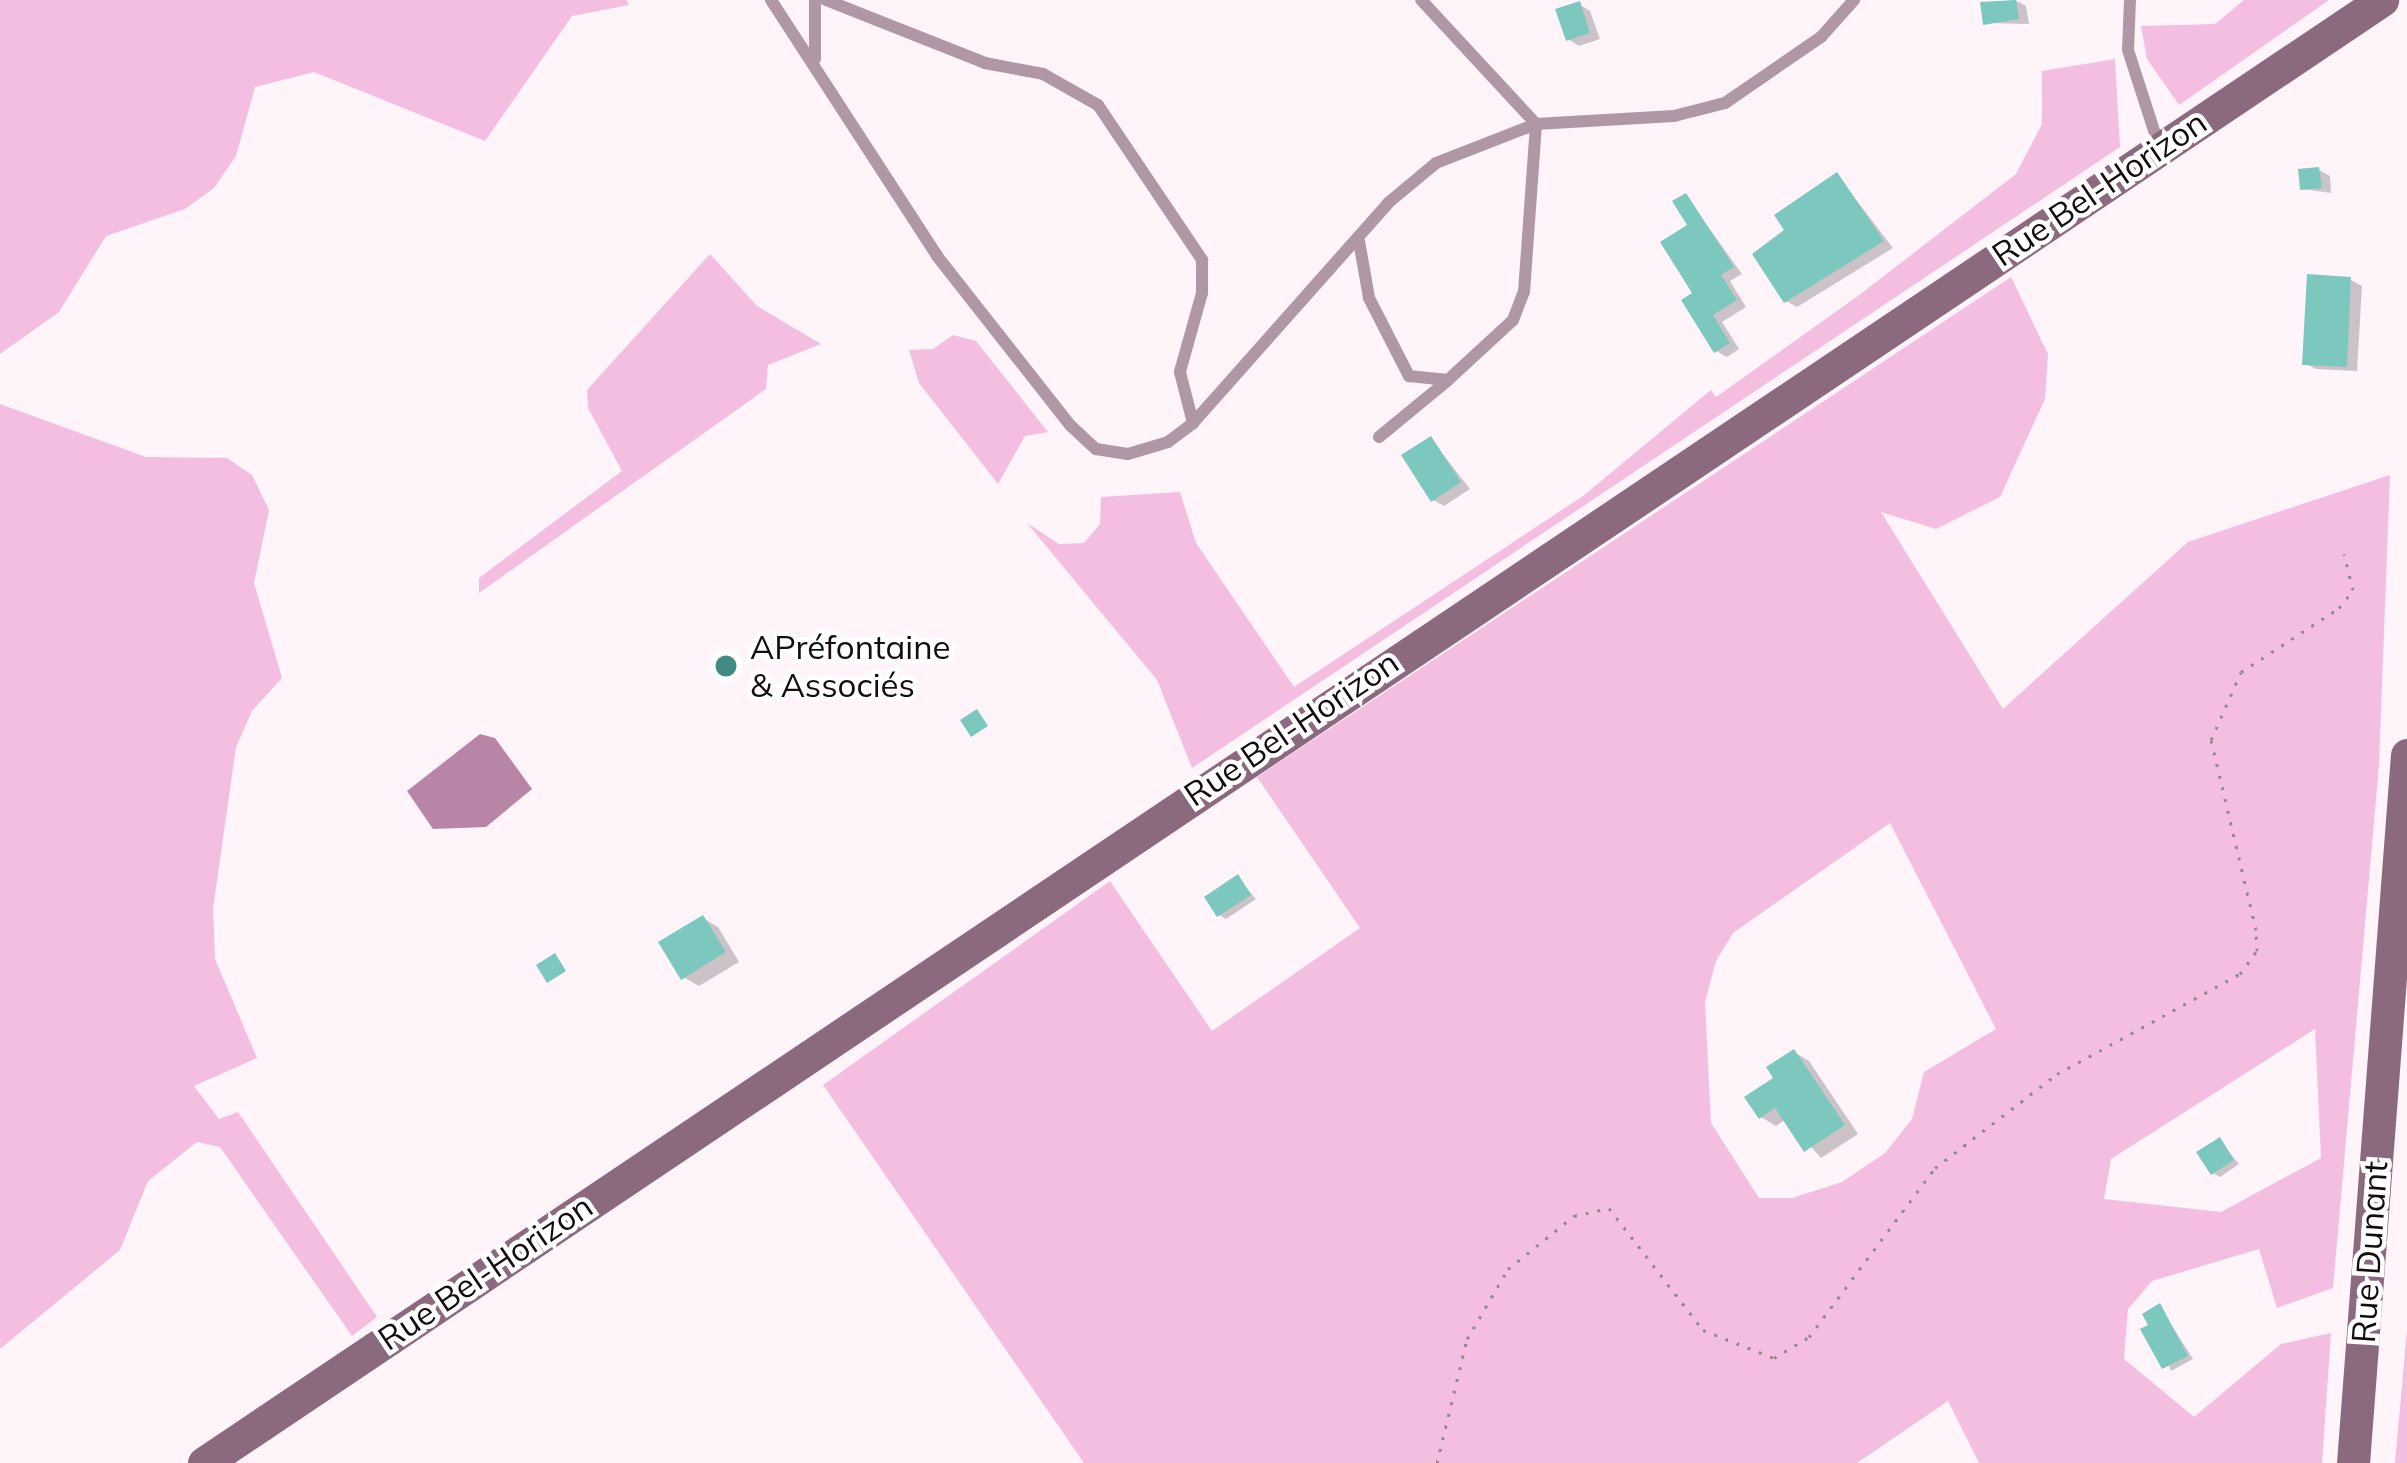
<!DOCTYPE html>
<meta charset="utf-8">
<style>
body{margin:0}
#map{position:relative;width:2407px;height:1463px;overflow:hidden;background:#fef4fa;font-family:Mulish,sans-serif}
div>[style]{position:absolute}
.green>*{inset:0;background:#f4bee0}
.water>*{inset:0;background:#b985a6}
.shadow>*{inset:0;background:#0003}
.building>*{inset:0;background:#7cc8bf}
.path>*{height:3px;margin-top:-1.5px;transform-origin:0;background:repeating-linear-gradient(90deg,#93898f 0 3px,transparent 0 12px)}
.lane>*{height:12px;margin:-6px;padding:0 6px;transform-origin:6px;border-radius:6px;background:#af97a6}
.secondary>*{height:33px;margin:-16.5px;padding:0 16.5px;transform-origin:16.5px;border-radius:16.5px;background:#8b6a7f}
.dots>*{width:33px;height:33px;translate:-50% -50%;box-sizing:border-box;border:6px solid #fff;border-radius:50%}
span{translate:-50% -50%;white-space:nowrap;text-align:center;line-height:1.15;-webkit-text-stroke:9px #fff;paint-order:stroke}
.street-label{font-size:33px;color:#150c12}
.poi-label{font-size:33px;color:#150c12}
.left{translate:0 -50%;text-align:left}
</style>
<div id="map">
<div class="green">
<div style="clip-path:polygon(0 0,626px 0,629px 5px,572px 16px,485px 141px,314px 72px,255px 87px,236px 156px,214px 188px,185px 209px,106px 236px,59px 312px,0 354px)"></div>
<div style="clip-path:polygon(2244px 0,2329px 0,2179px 105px,2147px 59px,2141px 26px,2215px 24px)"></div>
<div style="clip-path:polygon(2115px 59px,2120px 147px,1192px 768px,1157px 680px,1027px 523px,1059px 544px,1084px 543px,1100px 524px,1101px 497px,1180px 492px,1196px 543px,1294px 687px,1583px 496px,1711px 390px,1716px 397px,1858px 296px,2016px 174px,2042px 124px,2042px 71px)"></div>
<div style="clip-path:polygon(710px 254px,757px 306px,821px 344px,768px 365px,766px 389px,479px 593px,479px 578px,622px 471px,588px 408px,587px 390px)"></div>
<div style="clip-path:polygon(evenodd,2011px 277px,2048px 354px,2045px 399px,2000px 497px,1936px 529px,1881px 512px,2003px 709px,2188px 542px,2390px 475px,2379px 765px,2333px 1288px,2277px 1308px,2259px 1249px,2152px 1281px,2128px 1309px,2124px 1359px,2194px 1417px,2281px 1344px,2331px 1333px,2322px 1463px,1979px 1463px,1948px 1401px,1857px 1463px,1084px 1463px,823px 1085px,1110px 881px,1212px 1031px,1360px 928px,1257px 777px,2011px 277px,1890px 823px,1996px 1029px,1924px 1072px,1912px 1119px,1885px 1153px,1842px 1182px,1792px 1198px,1759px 1198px,1711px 1123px,1705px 1002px,1716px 961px,1733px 933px,1890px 823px,2011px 277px,2315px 1029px,2321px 1158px,2221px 1212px,2104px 1199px,2111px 1159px,2315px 1029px)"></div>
<div style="clip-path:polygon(953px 335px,976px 341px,1048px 432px,1025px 436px,998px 484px,919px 383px,909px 350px,933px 349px)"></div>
<div style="clip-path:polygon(0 404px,146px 457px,227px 458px,252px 475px,269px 510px,254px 583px,282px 678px,252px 711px,236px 747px,213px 909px,215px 959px,257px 1058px,194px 1086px,219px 1119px,238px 1112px,377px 1317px,352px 1336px,220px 1147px,197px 1142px,148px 1181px,120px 1250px,0 1349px)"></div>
<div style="clip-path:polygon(2407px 1330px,2407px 1463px,2395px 1463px)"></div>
</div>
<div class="water">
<div style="clip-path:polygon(480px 734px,495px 738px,532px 789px,486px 827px,433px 829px,407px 791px)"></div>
</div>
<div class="shadow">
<div style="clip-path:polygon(2015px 0,2026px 6px,2029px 24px,1986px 23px,1984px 4px)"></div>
<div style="clip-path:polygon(1579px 4px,1590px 11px,1600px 39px,1579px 46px,1568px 39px)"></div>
<div style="clip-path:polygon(2319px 170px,2330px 176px,2331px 193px,2303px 189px)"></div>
<div style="clip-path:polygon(1837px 175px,1893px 248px,1797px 307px,1786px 301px)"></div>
<div style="clip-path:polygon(1686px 196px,1742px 274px,1730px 281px,1746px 307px,1722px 322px,1739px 349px,1727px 357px,1716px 351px,1696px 294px)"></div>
<div style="clip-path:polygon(2351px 280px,2362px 286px,2357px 371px,2316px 369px,2305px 363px)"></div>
<div style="clip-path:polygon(1431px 439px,1470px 489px,1444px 506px,1433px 500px)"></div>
<div style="clip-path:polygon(1238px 878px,1256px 899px,1226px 919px,1219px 915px)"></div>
<div style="clip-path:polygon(703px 918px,718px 927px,739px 962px,699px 986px,683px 977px)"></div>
<div style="clip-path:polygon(1794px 1052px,1809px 1061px,1858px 1134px,1821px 1158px,1786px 1119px,1776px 1126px,1761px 1117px)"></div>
<div style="clip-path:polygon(2220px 1141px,2239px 1164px,2220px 1177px,2213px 1173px)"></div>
<div style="clip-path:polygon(2160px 1307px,2193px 1359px,2171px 1371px,2152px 1326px)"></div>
</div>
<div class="building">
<div style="clip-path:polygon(2016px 0,2019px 19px,1983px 25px,1980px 2px)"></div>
<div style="clip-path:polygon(1580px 1px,1590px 33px,1566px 41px,1555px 9px)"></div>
<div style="clip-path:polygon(2319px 167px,2322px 188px,2300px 190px,2298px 169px)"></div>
<div style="clip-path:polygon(1837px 172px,1884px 241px,1784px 303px,1752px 254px,1784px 230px,1774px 215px)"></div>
<div style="clip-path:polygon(1686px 193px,1734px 267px,1721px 275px,1737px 300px,1713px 315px,1730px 343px,1714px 353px,1681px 300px,1692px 293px,1660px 242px,1687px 225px,1672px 201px)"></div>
<div style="clip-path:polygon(2307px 274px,2351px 277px,2347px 367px,2302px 365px)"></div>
<div style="clip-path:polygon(1431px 436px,1461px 482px,1431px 502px,1401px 455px)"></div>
<div style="clip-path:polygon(977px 709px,988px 726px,971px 737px,960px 720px)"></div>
<div style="clip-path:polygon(1238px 874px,1251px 895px,1217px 917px,1204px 897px)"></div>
<div style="clip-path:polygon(703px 915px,726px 952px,681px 980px,658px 942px)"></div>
<div style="clip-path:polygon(555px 953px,566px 971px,547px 983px,536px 965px)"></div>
<div style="clip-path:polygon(1794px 1049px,1845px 1125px,1804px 1152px,1775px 1108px,1759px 1119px,1744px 1097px,1773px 1078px,1766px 1067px)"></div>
<div style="clip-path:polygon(2220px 1137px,2234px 1160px,2211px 1175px,2196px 1152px)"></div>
<div style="clip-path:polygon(2160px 1303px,2188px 1356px,2162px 1369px,2140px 1329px,2148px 1325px,2142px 1314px)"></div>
</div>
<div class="path">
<div style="left:1437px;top:1463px;width:128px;rotate:-76.4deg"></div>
<div style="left:1467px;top:1339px;width:81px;rotate:-59.6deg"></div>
<div style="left:1508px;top:1269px;width:85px;rotate:-38.8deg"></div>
<div style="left:1574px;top:1216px;width:36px;rotate:-13deg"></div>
<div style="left:1609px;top:1208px;width:154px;rotate:52.4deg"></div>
<div style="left:1703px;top:1330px;width:76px;rotate:21.5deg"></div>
<div style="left:1774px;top:1358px;width:41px;rotate:-31deg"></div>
<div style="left:1809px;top:1337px;width:211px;rotate:-53.3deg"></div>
<div style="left:1935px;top:1168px;width:154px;rotate:-37.6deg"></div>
<div style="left:2057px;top:1074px;width:209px;rotate:-28.7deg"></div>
<div style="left:2240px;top:974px;width:29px;rotate:-54deg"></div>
<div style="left:2257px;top:951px;width:21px;rotate:-93deg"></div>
<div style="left:2256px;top:930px;width:195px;rotate:-103.3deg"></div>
<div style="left:2211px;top:740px;width:74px;rotate:-66.2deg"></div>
<div style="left:2241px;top:672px;width:117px;rotate:-33.1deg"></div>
<div style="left:2339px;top:608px;width:23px;rotate:-52deg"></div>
<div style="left:2353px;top:590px;width:37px;rotate:-104deg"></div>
</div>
<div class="lane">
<div style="left:771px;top:0;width:305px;rotate:57deg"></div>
<div style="left:937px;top:256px;width:216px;rotate:51.8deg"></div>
<div style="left:1071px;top:426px;width:34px;rotate:43deg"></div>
<div style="left:1096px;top:449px;width:32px;rotate:9deg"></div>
<div style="left:1128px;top:454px;width:42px;rotate:-16.7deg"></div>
<div style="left:1168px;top:442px;width:31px;rotate:-37deg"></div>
<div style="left:1193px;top:423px;width:294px;rotate:-48.4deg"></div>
<div style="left:1388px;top:203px;width:62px;rotate:-39.8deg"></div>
<div style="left:1436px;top:163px;width:107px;rotate:-21.3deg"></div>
<div style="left:1536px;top:124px;width:138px;rotate:-3.3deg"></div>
<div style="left:1674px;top:116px;width:53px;rotate:-14.3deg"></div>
<div style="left:1725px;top:103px;width:116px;rotate:-34.5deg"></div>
<div style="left:1821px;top:37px;width:50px;rotate:-48.3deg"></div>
<div style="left:815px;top:0;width:59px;rotate:90deg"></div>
<div style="left:826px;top:0;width:171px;rotate:21.6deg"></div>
<div style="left:985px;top:63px;width:59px;rotate:10.7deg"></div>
<div style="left:1043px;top:74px;width:63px;rotate:29.4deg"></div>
<div style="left:1098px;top:105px;width:187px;rotate:56.1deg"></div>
<div style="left:1202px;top:260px;width:33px;rotate:90deg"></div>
<div style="left:1202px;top:293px;width:82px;rotate:105.6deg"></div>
<div style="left:1180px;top:372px;width:53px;rotate:75.7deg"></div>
<div style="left:2130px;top:0;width:50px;rotate:92.3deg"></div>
<div style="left:2128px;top:50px;width:101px;rotate:72.1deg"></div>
<div style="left:1359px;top:241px;width:58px;rotate:80deg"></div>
<div style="left:1369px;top:298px;width:88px;rotate:62.9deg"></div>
<div style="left:1409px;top:376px;width:39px;rotate:6deg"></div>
<div style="left:1448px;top:380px;width:88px;rotate:-42.7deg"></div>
<div style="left:1513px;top:320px;width:30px;rotate:-69deg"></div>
<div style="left:1524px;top:292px;width:168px;rotate:-85.9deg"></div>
<div style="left:1536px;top:124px;width:169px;rotate:-132.8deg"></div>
<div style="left:1379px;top:437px;width:88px;rotate:-39.5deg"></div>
</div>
<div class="secondary">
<div style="left:204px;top:1463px;width:2624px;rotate:-33.89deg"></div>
<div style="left:2353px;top:1463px;width:710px;rotate:-85.64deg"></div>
</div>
<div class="dots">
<div style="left:726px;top:666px;background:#438a82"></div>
</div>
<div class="street-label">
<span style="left:2099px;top:188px;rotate:-34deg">Rue Bel-Horizon</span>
<span style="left:1291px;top:728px;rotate:-34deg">Rue Bel-Horizon</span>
<span style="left:2369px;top:1252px;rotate:-86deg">Rue Dunant</span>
<span style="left:485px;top:1272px;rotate:-34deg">Rue Bel-Horizon</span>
</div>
<div class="poi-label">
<span class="left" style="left:750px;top:666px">APréfontaine<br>&amp; Associés</span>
</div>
</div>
